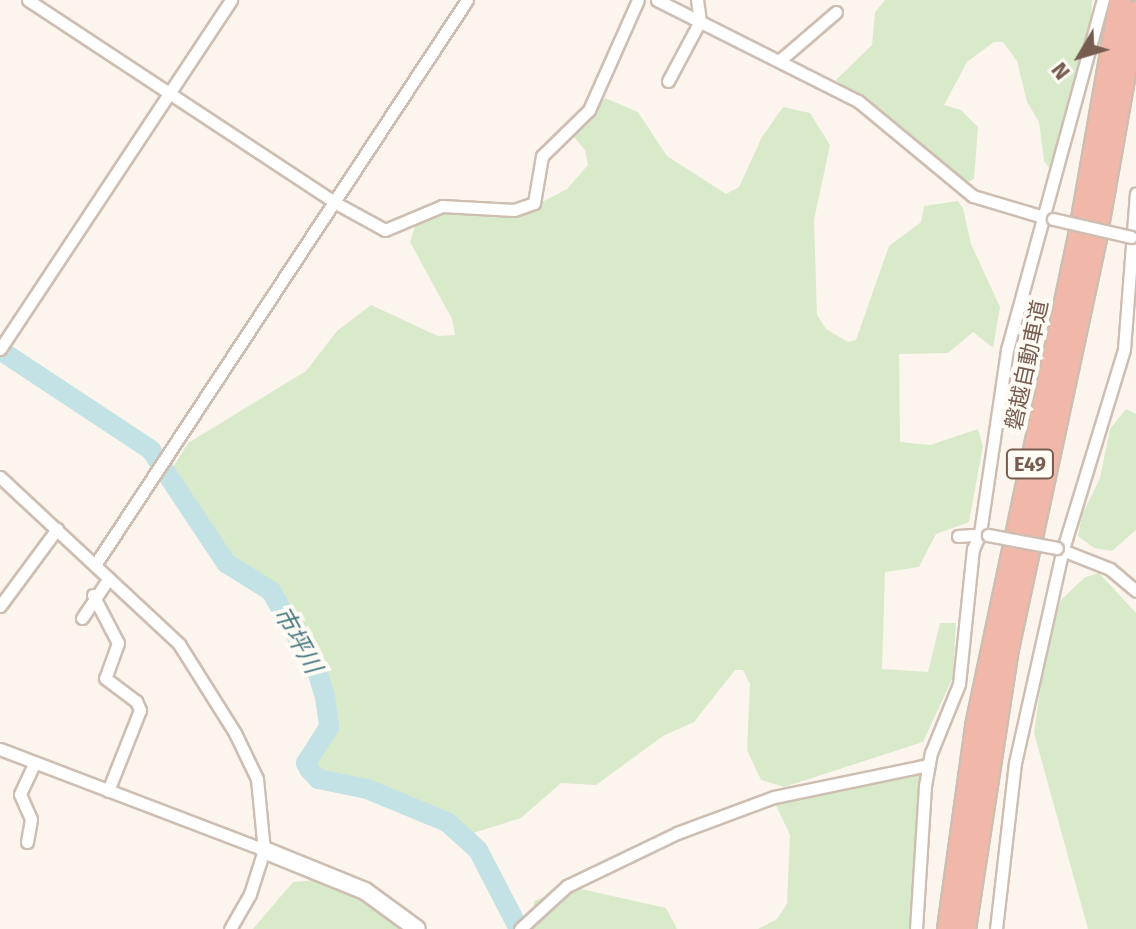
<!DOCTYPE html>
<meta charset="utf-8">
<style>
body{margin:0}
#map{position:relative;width:1136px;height:929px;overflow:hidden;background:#fcf5ed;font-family:"Fira Sans","Noto Sans JP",sans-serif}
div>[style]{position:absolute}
.green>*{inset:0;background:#d9eacb}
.river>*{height:20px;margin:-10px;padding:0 10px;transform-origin:10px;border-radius:10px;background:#c2e2e5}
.roads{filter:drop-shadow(2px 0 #cebeb2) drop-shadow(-2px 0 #cebeb2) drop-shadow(0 2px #cebeb2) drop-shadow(0 -2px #cebeb2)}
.street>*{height:11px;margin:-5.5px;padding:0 5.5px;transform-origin:5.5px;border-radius:5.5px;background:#fff}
.secondary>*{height:16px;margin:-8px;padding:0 8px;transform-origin:8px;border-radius:8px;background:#fff}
.highway>*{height:20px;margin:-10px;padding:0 10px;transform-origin:10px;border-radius:10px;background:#f1b8a9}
.bridges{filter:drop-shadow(2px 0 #cebeb2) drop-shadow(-2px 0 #cebeb2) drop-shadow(0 2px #cebeb2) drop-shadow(0 -2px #cebeb2)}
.street-bridge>*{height:11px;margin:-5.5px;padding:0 5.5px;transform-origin:5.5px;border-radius:5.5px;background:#fff}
span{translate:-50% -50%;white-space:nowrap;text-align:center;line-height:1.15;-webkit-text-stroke:8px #fefaf4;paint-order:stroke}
.shield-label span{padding:2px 6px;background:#fefaf4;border:2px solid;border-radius:6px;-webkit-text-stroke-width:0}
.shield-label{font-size:20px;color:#775c50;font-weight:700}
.street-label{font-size:22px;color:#775c50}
.water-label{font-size:24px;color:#477a81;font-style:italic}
.north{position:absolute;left:1040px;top:16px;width:80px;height:80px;-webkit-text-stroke:6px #fefaf4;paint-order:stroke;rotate:232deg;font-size:22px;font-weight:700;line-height:32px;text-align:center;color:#775c50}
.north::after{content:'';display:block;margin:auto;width:28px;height:36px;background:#775c50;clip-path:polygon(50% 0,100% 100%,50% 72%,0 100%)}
</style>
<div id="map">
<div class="green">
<div style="clip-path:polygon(885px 0,1092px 0,1091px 25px,1054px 174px,1044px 161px,1039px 122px,1027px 102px,1017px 61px,1003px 42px,994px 42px,967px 62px,944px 105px,961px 110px,978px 127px,974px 179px,965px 184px,836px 80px,872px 45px,875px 12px)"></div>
<div style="clip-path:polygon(605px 98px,638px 112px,667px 156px,726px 194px,739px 187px,762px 137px,783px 107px,810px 113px,830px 145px,814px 220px,817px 315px,826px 329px,848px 342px,856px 340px,889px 246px,921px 222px,924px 206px,958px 201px,963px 208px,971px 244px,1000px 307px,993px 348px,973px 332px,948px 353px,899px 354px,900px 442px,930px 445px,978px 429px,983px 446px,969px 522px,936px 534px,919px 567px,885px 572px,882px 669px,928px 672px,940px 623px,956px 623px,953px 677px,923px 742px,784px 787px,761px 780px,747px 750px,750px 684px,743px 670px,735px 670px,694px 722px,663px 736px,596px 785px,561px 783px,521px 818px,467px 835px,439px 817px,320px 770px,312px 755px,327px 720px,305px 652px,271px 604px,217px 564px,164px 482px,188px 443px,306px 371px,337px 331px,371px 305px,438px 336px,455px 335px,452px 319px,410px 242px,415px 226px,452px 209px,523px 212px,567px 189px,588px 165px,585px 150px,573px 136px)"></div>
<div style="clip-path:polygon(1126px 409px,1136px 414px,1136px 530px,1112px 551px,1094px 548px,1078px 536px,1082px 515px,1100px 478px,1110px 429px)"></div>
<div style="clip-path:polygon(1099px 573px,1136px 613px,1136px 929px,1088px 929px,1034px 733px,1047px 641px,1061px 600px,1085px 577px)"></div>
<div style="clip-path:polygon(929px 755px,915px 929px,758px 929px,777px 919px,787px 904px,790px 835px,773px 799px,835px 792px)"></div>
<div style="clip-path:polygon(316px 880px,389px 911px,404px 929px,253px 929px,293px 882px)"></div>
<div style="clip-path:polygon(572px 887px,666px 908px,677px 929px,531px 929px,534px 901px)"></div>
</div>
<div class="river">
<div style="left:0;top:350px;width:181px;rotate:33.5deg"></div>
<div style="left:151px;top:450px;width:136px;rotate:56.4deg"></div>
<div style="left:226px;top:563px;width:53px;rotate:31.9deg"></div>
<div style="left:271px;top:591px;width:95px;rotate:60.5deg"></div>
<div style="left:318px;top:674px;width:24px;rotate:73deg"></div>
<div style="left:325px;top:697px;width:30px;rotate:82deg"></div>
<div style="left:329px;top:727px;width:43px;rotate:122.6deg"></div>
<div style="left:306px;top:763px;width:7px;rotate:63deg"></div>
<div style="left:309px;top:769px;width:13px;rotate:48deg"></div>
<div style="left:318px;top:779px;width:50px;rotate:11.5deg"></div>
<div style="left:367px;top:789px;width:87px;rotate:22.4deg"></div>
<div style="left:447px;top:822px;width:42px;rotate:42.1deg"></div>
<div style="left:478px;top:850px;width:89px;rotate:62.6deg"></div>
</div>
<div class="roads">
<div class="street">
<div style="left:28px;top:0;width:367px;rotate:33.4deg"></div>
<div style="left:334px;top:202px;width:58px;rotate:28.8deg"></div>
<div style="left:385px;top:230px;width:62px;rotate:-22.8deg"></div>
<div style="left:442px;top:206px;width:72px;rotate:3.2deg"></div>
<div style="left:514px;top:210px;width:21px;rotate:-19deg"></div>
<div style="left:534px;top:203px;width:48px;rotate:-80.3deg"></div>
<div style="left:542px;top:156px;width:66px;rotate:-44.4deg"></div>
<div style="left:589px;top:110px;width:120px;rotate:-66deg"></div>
<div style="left:657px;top:0;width:225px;rotate:26.7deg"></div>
<div style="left:858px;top:101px;width:149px;rotate:39.6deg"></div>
<div style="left:973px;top:196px;width:80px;rotate:16.6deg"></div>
<div style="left:779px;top:61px;width:75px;rotate:-40.7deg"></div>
<div style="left:668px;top:81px;width:68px;rotate:-61.9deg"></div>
<div style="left:700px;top:21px;width:21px;rotate:-98deg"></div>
<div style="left:0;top:349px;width:419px;rotate:-56.5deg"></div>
<div style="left:0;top:477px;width:245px;rotate:43deg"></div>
<div style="left:179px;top:644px;width:105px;rotate:57.8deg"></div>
<div style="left:235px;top:733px;width:51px;rotate:64.4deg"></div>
<div style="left:257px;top:779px;width:71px;rotate:84.4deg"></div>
<div style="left:264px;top:850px;width:46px;rotate:107.7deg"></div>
<div style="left:250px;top:894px;width:40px;rotate:119.7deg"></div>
<div style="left:958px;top:536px;width:26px;rotate:-4deg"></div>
<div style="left:1057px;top:548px;width:57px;rotate:21.6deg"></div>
<div style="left:1110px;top:569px;width:34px;rotate:40deg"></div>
<div style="left:95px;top:565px;width:676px;rotate:-56.64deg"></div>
<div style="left:93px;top:595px;width:54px;rotate:62.5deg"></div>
<div style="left:118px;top:643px;width:37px;rotate:110deg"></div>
<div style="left:105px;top:678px;width:39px;rotate:37deg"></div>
<div style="left:136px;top:701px;width:10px;rotate:66deg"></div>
<div style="left:140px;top:710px;width:87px;rotate:111.6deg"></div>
<div style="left:0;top:606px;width:96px;rotate:-53.5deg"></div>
<div style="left:82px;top:618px;width:48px;rotate:-56deg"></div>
<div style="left:0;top:749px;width:283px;rotate:20.9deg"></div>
<div style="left:27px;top:842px;width:23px;rotate:-80deg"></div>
<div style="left:31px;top:819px;width:27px;rotate:-114deg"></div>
<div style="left:20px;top:794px;width:33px;rotate:-65deg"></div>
<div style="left:520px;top:929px;width:64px;rotate:-42.5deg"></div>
<div style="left:567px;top:886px;width:122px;rotate:-25.7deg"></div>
<div style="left:677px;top:833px;width:103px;rotate:-20.4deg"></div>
<div style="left:774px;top:797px;width:158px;rotate:-11.7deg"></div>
<div style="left:916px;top:929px;width:143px;rotate:-86.4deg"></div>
<div style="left:925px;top:786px;width:34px;rotate:-80deg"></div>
<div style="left:931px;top:753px;width:74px;rotate:-67.9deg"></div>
<div style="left:959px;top:684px;width:136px;rotate:-84.1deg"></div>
<div style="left:973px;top:549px;width:17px;rotate:-66deg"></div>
<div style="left:980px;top:533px;width:185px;rotate:-81.6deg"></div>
<div style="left:1007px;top:350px;width:363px;rotate:-74.7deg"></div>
<div style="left:996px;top:929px;width:167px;rotate:-83.5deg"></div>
<div style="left:1015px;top:763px;width:219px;rotate:-77.4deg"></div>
<div style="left:1063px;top:549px;width:209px;rotate:-73deg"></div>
<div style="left:1124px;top:349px;width:156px;rotate:-85.6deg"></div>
</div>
<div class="secondary">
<div style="left:264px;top:850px;width:109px;rotate:22.1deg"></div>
<div style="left:365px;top:891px;width:64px;rotate:36.2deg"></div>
</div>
<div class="highway">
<div style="left:948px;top:929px;width:205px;rotate:-82.1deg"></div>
<div style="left:976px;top:726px;width:501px;rotate:-78.13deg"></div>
<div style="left:1079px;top:236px;width:240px;rotate:-80.1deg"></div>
<div style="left:965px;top:929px;width:283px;rotate:-81.3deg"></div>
<div style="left:1008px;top:649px;width:420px;rotate:-77.9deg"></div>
<div style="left:1096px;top:238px;width:230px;rotate:-80deg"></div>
</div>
</div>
<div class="bridges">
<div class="street-bridge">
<div style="left:1053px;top:219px;width:80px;rotate:13deg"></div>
<div style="left:988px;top:535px;width:70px;rotate:10.7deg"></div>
</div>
</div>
<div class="shield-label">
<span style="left:1030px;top:464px">E49</span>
</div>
<div class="street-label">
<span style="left:1027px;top:365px;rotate:-78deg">磐越自動車道</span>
</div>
<div class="water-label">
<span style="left:297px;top:640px;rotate:61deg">市坪川</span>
</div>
<div class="north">N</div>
</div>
